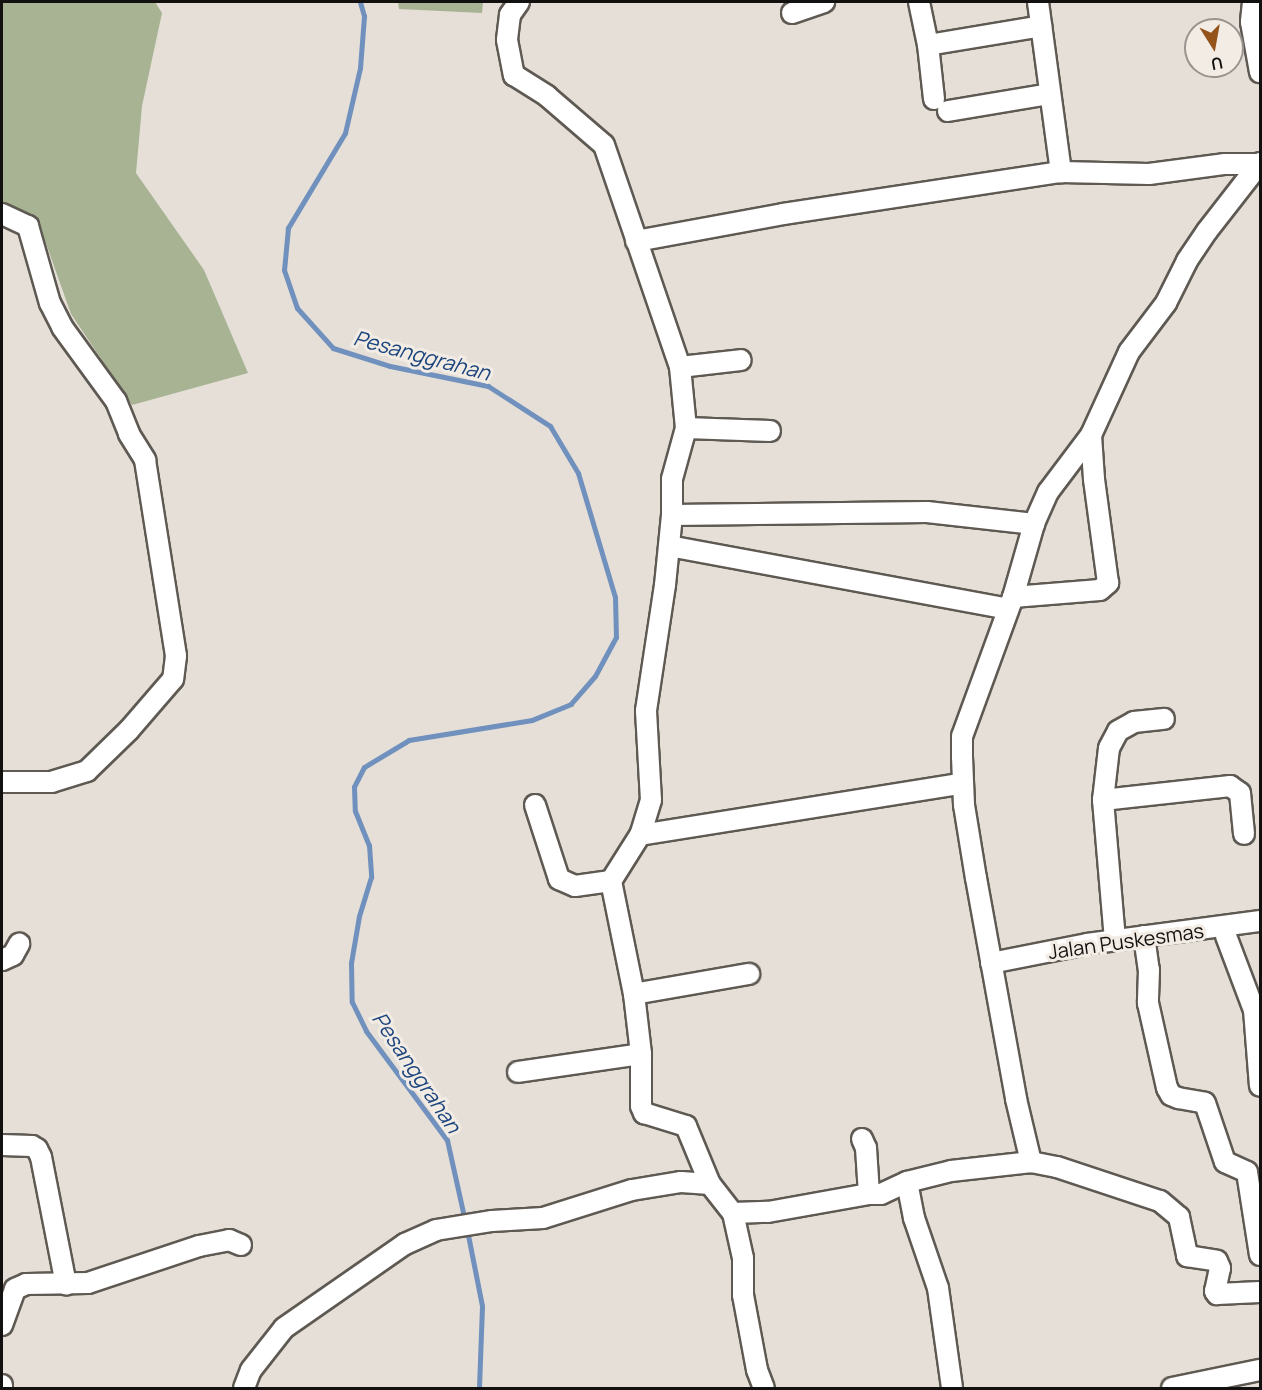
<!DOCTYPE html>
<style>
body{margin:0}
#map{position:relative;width:1262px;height:1390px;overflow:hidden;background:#e5dfd7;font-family:Manrope,sans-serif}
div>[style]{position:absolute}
.green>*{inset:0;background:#a7b393}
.stream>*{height:5px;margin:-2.5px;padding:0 2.5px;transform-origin:2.5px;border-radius:2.5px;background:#7090bd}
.roads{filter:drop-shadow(2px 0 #5e5952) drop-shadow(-2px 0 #5e5952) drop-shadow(0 2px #5e5952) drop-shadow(0 -2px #5e5952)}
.minor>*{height:20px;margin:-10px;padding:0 10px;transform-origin:10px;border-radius:10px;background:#fff}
span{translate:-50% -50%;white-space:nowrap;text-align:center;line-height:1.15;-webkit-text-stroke:6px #f2ece4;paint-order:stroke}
.street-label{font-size:20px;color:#13110f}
.water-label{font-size:21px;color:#1c457e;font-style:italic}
.frame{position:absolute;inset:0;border:3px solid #13110f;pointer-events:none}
.north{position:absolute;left:1184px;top:18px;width:60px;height:60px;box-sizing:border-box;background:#f2ece4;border:2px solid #99948f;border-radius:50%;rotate:169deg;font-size:16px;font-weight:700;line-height:24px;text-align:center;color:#13110f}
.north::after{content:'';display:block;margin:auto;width:21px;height:27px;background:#93531b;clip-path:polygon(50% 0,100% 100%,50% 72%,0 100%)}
</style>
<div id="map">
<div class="green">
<div style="clip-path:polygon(2px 2px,155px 2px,162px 13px,142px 106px,136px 173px,204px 270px,248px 373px,132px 405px,71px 314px,43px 235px,2px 203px)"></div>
<div style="clip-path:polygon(398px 2px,483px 2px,482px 13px,399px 9px)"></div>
</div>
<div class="stream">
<div style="left:360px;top:2px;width:15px;rotate:74deg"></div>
<div style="left:364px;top:16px;width:52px;rotate:94.4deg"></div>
<div style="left:360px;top:68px;width:67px;rotate:103deg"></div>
<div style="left:345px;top:133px;width:111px;rotate:121deg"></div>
<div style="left:288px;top:228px;width:42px;rotate:95.4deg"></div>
<div style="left:284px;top:270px;width:40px;rotate:71.1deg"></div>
<div style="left:297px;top:308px;width:54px;rotate:48deg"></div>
<div style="left:333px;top:348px;width:60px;rotate:17.5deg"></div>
<div style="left:390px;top:366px;width:100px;rotate:11.5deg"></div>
<div style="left:488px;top:386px;width:74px;rotate:32.8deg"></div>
<div style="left:550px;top:426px;width:55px;rotate:59.2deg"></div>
<div style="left:578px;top:473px;width:129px;rotate:73.4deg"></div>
<div style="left:615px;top:597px;width:40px;rotate:88.6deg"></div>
<div style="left:616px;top:637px;width:44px;rotate:118.3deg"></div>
<div style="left:595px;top:676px;width:37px;rotate:131deg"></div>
<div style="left:571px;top:704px;width:42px;rotate:157.7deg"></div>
<div style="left:532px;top:720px;width:125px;rotate:170.8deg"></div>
<div style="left:409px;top:740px;width:52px;rotate:149deg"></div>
<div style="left:364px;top:767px;width:22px;rotate:117deg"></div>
<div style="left:354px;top:787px;width:24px;rotate:88deg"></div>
<div style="left:355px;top:811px;width:37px;rotate:68deg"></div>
<div style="left:369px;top:845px;width:32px;rotate:86deg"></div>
<div style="left:371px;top:877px;width:41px;rotate:107.1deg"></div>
<div style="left:359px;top:916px;width:48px;rotate:99.7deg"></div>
<div style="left:351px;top:963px;width:39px;rotate:89deg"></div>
<div style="left:352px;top:1002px;width:32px;rotate:64deg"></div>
<div style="left:366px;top:1031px;width:136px;rotate:53.4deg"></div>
<div style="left:447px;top:1140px;width:83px;rotate:77.5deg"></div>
<div style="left:467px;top:1230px;width:77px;rotate:78.8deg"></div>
<div style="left:482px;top:1306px;width:82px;rotate:92.1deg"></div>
</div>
<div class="roads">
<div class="minor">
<div style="left:519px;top:2px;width:16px;rotate:125deg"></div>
<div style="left:510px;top:15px;width:25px;rotate:97deg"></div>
<div style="left:507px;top:40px;width:36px;rotate:79deg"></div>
<div style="left:514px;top:75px;width:39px;rotate:32deg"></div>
<div style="left:547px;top:96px;width:75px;rotate:40.7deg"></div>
<div style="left:604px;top:145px;width:235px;rotate:71.1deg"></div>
<div style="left:680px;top:367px;width:61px;rotate:84.4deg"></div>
<div style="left:686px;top:428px;width:53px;rotate:105.4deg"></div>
<div style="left:672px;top:479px;width:36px;rotate:90deg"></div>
<div style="left:672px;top:515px;width:70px;rotate:95.7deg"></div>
<div style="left:665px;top:585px;width:127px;rotate:98.6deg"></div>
<div style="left:646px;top:711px;width:89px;rotate:86.8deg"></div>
<div style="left:651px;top:800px;width:37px;rotate:107deg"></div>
<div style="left:640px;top:835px;width:54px;rotate:122.2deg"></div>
<div style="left:611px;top:881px;width:115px;rotate:78.5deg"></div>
<div style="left:634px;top:994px;width:60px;rotate:83.3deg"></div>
<div style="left:641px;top:1054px;width:52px;rotate:90deg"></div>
<div style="left:641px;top:1106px;width:8px;rotate:67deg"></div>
<div style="left:644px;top:1113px;width:44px;rotate:17.2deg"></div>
<div style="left:686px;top:1126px;width:63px;rotate:67.5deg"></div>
<div style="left:919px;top:2px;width:44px;rotate:78.2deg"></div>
<div style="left:1038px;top:2px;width:172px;rotate:82.3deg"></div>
<div style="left:1253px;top:2px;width:20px;rotate:96deg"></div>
<div style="left:1251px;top:22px;width:51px;rotate:79.8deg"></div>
<div style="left:792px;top:13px;width:34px;rotate:-19deg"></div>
<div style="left:934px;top:99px;width:54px;rotate:-96.3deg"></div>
<div style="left:928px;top:45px;width:115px;rotate:-9.5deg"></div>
<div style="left:948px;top:111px;width:103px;rotate:-9.5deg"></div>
<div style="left:1260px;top:163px;width:86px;rotate:127.9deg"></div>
<div style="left:1207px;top:231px;width:36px;rotate:124deg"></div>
<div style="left:1187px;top:261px;width:47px;rotate:116.6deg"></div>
<div style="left:1166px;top:303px;width:61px;rotate:127.1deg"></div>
<div style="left:1129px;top:352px;width:91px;rotate:114.6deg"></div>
<div style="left:1091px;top:435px;width:71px;rotate:127deg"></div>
<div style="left:1048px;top:492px;width:35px;rotate:114deg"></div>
<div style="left:1034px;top:524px;width:76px;rotate:106deg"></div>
<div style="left:1013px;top:597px;width:148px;rotate:110.1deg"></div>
<div style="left:962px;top:736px;width:21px;rotate:90deg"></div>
<div style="left:962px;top:757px;width:48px;rotate:87.6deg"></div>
<div style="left:964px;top:805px;width:74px;rotate:80.7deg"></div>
<div style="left:976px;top:878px;width:225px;rotate:79.7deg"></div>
<div style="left:1016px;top:1099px;width:65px;rotate:76.6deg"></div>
<div style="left:1031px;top:1162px;width:26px;rotate:11deg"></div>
<div style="left:1057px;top:1167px;width:108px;rotate:18.3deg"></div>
<div style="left:1160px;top:1201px;width:25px;rotate:40deg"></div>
<div style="left:1179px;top:1217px;width:40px;rotate:78deg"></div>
<div style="left:1187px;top:1256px;width:30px;rotate:9deg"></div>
<div style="left:1217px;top:1261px;width:8px;rotate:67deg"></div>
<div style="left:1220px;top:1268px;width:24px;rotate:102deg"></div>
<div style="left:1215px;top:1291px;width:4px;rotate:56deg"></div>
<div style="left:1217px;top:1294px;width:43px;rotate:-2.7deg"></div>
<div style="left:2px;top:214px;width:29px;rotate:25deg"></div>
<div style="left:28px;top:226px;width:80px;rotate:74.1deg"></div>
<div style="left:50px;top:303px;width:27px;rotate:63deg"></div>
<div style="left:62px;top:327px;width:92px;rotate:53.9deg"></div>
<div style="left:116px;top:401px;width:35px;rotate:68deg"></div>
<div style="left:129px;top:434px;width:31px;rotate:58deg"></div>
<div style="left:145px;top:460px;width:198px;rotate:81deg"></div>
<div style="left:176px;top:656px;width:23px;rotate:97deg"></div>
<div style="left:173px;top:679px;width:67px;rotate:130.8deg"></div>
<div style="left:129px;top:730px;width:59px;rotate:135.7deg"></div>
<div style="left:87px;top:771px;width:37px;rotate:163deg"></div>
<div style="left:52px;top:782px;width:50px;rotate:180deg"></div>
<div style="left:636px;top:241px;width:149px;rotate:-10.4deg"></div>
<div style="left:783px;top:214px;width:281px;rotate:-8.6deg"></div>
<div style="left:1061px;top:172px;width:88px;rotate:1.3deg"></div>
<div style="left:1149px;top:174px;width:77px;rotate:-7.5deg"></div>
<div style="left:1225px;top:164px;width:35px"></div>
<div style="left:680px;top:367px;width:61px;rotate:-6.5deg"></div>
<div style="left:686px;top:428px;width:84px;rotate:2deg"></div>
<div style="left:672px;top:515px;width:255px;rotate:-0.7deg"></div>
<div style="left:927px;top:512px;width:108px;rotate:6.4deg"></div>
<div style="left:669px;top:546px;width:345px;rotate:10.5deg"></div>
<div style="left:1013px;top:597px;width:87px;rotate:-4.6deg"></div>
<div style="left:1100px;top:590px;width:11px;rotate:-41deg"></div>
<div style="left:1108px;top:583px;width:105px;rotate:-97.7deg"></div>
<div style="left:1094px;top:479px;width:44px;rotate:-93.9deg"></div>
<div style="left:1103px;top:800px;width:128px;rotate:-6.3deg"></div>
<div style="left:1230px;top:786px;width:12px;rotate:35deg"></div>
<div style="left:1240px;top:793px;width:41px;rotate:84.4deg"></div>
<div style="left:535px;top:805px;width:78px;rotate:72deg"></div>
<div style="left:559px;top:879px;width:17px;rotate:24deg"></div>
<div style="left:575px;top:886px;width:36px;rotate:-8deg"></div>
<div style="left:640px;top:835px;width:327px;rotate:-9.1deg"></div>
<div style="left:1144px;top:936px;width:34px;rotate:82deg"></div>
<div style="left:1149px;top:970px;width:33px;rotate:92deg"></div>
<div style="left:1148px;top:1003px;width:87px;rotate:77.4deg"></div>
<div style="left:1167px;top:1088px;width:8px;rotate:60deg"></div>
<div style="left:1171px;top:1095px;width:8px;rotate:23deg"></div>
<div style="left:1178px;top:1098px;width:27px;rotate:10deg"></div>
<div style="left:1205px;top:1103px;width:62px;rotate:71.3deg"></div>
<div style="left:1225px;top:1162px;width:24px;rotate:24deg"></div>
<div style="left:1247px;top:1172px;width:84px;rotate:81.1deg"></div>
<div style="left:1226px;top:936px;width:79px;rotate:69.3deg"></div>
<div style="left:1254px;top:1010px;width:76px;rotate:85.5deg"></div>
<div style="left:1115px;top:940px;width:141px;rotate:-94.9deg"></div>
<div style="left:1103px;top:800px;width:52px;rotate:-83.4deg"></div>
<div style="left:1109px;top:748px;width:19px;rotate:-62deg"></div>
<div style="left:1118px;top:731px;width:18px;rotate:-29deg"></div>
<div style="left:1134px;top:722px;width:30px;rotate:-6deg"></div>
<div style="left:2px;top:960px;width:12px;rotate:-24deg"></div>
<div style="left:13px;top:955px;width:13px;rotate:-61deg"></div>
<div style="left:991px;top:963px;width:98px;rotate:-11.2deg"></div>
<div style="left:1087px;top:944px;width:175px;rotate:-7.6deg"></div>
<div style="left:634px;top:994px;width:117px;rotate:-9.9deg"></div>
<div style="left:518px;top:1072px;width:124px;rotate:-8.3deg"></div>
<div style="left:862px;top:1139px;width:10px;rotate:66deg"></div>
<div style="left:866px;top:1148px;width:46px;rotate:86.3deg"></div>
<div style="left:2px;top:1145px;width:30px;rotate:2deg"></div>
<div style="left:32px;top:1146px;width:6px;rotate:31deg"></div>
<div style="left:37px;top:1149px;width:9px;rotate:63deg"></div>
<div style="left:41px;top:1157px;width:130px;rotate:78.9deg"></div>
<div style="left:907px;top:1182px;width:37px;rotate:79deg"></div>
<div style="left:914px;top:1218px;width:74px;rotate:71.1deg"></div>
<div style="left:938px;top:1288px;width:101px;rotate:82deg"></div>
<div style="left:733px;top:1213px;width:35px;rotate:-2deg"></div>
<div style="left:768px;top:1212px;width:103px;rotate:-10.1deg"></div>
<div style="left:869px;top:1194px;width:12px"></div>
<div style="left:881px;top:1194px;width:29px;rotate:-25deg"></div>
<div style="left:907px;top:1182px;width:45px;rotate:-14deg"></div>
<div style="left:951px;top:1171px;width:81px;rotate:-6.4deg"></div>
<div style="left:2px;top:1325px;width:38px;rotate:-70deg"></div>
<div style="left:15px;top:1289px;width:12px;rotate:-24deg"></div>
<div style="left:26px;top:1284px;width:62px;rotate:-0.9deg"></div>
<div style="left:88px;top:1283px;width:117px;rotate:-18.4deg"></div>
<div style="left:199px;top:1246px;width:31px;rotate:-11deg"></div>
<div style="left:229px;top:1240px;width:13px;rotate:23deg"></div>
<div style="left:2px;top:1385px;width:3px;rotate:90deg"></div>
<div style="left:244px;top:1388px;width:19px;rotate:-69deg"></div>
<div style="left:251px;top:1370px;width:53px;rotate:-51.8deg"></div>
<div style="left:284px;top:1328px;width:147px;rotate:-34.8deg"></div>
<div style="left:405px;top:1244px;width:34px;rotate:-24deg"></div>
<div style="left:436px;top:1230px;width:57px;rotate:-9.1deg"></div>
<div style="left:492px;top:1221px;width:51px;rotate:-3.4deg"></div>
<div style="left:543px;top:1218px;width:93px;rotate:-17.5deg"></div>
<div style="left:632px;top:1190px;width:50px;rotate:-9.3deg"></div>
<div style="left:681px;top:1182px;width:29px;rotate:4deg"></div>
<div style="left:710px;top:1184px;width:37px;rotate:52deg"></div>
<div style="left:733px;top:1213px;width:46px;rotate:77.5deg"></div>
<div style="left:743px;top:1258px;width:37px;rotate:90deg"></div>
<div style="left:743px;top:1295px;width:76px;rotate:79.4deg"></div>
<div style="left:757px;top:1370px;width:19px;rotate:69deg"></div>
<div style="left:1172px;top:1388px;width:90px;rotate:-11.6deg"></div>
</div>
</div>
<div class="street-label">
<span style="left:1126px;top:941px;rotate:-8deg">Jalan Puskesmas</span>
</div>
<div class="water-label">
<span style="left:422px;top:355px;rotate:15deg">Pesanggrahan</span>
<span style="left:417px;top:1072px;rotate:56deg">Pesanggrahan</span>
</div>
<div class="frame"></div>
<div class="north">U</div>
</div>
